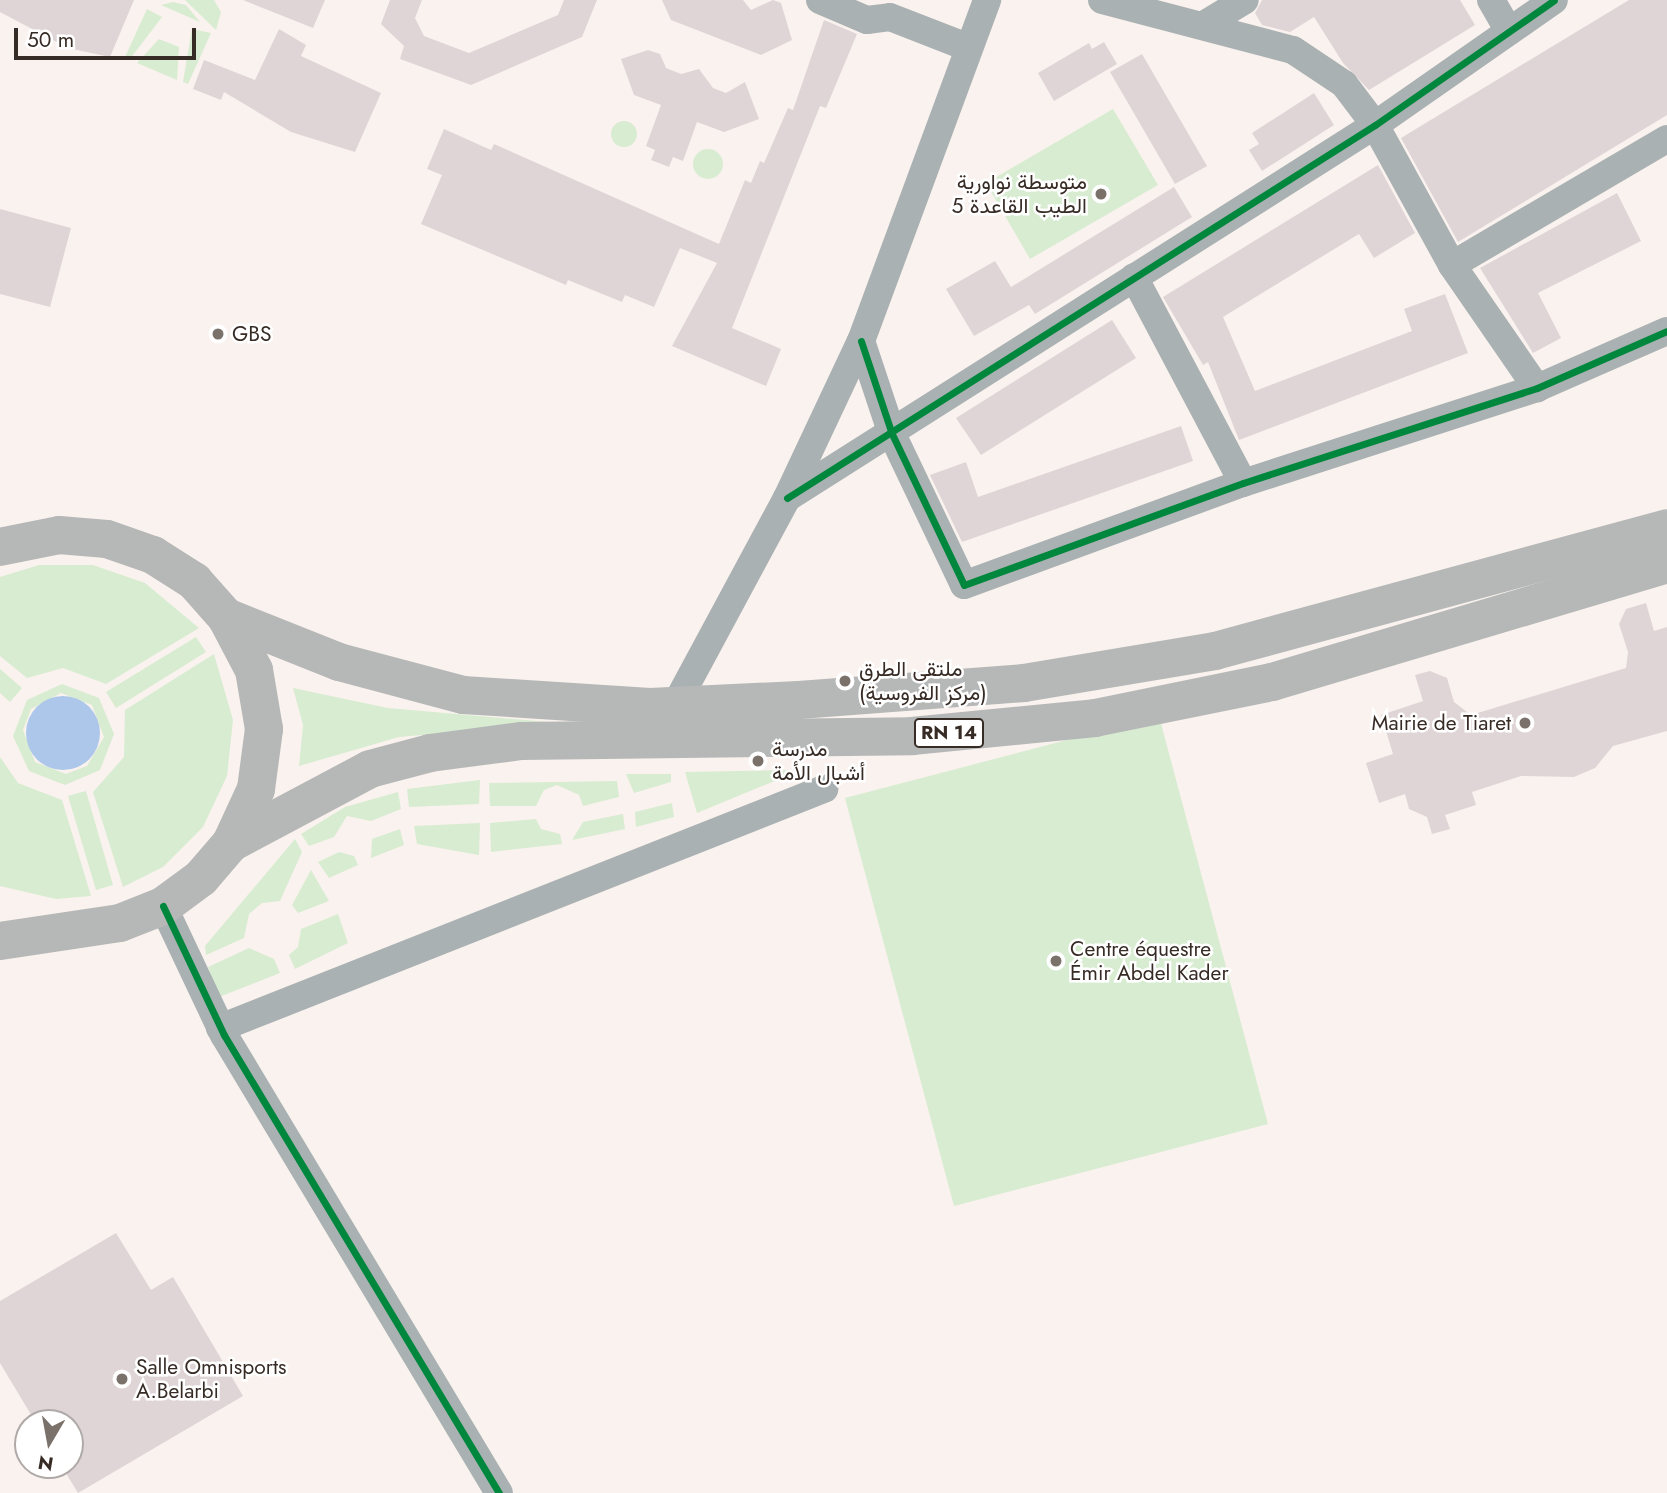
<!DOCTYPE html>
<meta charset="utf-8">
<style>
body{margin:0}
#map{position:relative;width:1667px;height:1493px;overflow:hidden;background:#faf2ee;font-family:Jost,Vazirmatn,sans-serif}
div>[style]{position:absolute}
.green>*{inset:0;background:#d8ecd1}
.round{border-radius:50%}
.water>*{inset:0;background:#acc7e9}
.building>*{inset:0;background:#dfd5d7}
.minor>*{height:28px;margin:-14px;padding:0 14px;transform-origin:14px;border-radius:14px;background:#aab1b2}
.highway>*{height:38px;margin:-19px;padding:0 19px;transform-origin:19px;border-radius:19px;background:#b6b8b7}
.cycleway>*{height:7px;margin:-3.5px;padding:0 3.5px;transform-origin:3.5px;border-radius:3.5px;background:#00873e}
.dots>*{width:19px;height:19px;translate:-50% -50%;box-sizing:border-box;border:4px solid #fff;border-radius:50%}
span{translate:-50% -50%;white-space:nowrap;text-align:center;line-height:1.15;-webkit-text-stroke:5px #fff;paint-order:stroke}
.shield-label span{padding:2px 5px;background:#fff;border:2px solid;border-radius:5px;-webkit-text-stroke-width:0}
.shield-label{font-size:19px;color:#372b25;font-weight:700}
.poi-label{font-size:21px;color:#372b25}
.right{translate:-100% -50%;text-align:right}
.left{translate:0 -50%;text-align:left}
.north{position:absolute;left:14px;top:1409px;width:70px;height:70px;box-sizing:border-box;background:#fff;border:2px solid #afaaa8;border-radius:50%;rotate:190deg;font-size:19px;font-weight:700;line-height:28px;text-align:center;color:#372b25}
.north::after{content:'';display:block;margin:auto;width:24px;height:32px;background:#7b716b;clip-path:polygon(50% 0,100% 100%,50% 72%,0 100%)}
.scale{position:absolute;left:14px;top:28px;width:182px;height:32px;box-sizing:border-box;border:4px solid #372b25;border-top:0;padding-left:9px;font-size:21px;line-height:24px;white-space:nowrap;color:#372b25;-webkit-text-stroke:5px #fff;paint-order:stroke}
</style>
<div id="map">
<div class="green">
<div style="clip-path:polygon(185px 0,214px 0,221px 12px,216px 30px)"></div>
<div style="clip-path:polygon(173px 2px,186px 5px,200px 22px,161px 5px)"></div>
<div style="clip-path:polygon(147px 9px,162px 17px,130px 59px,125px 57px)"></div>
<div style="clip-path:polygon(192px 29px,211px 33px,188px 84px,183px 82px)"></div>
<div style="clip-path:polygon(159px 39px,179px 47px,177px 80px,137px 63px)"></div>
<div style="clip-path:polygon(1113px 109px,1158px 185px,1030px 259px,986px 183px)"></div>
<div class="round" style="left:611px;top:121px;width:26px;height:26px"></div>
<div class="round" style="left:693px;top:149px;width:30px;height:30px"></div>
<div style="clip-path:polygon(39px 565px,93px 565px,145px 583px,199px 628px,106px 684px,63px 668px,27px 678px,0 656px,0 577px)"></div>
<div style="clip-path:polygon(196px 637px,206px 652px,116px 708px,106px 692px)"></div>
<div style="clip-path:polygon(214px 654px,233px 720px,227px 776px,203px 827px,163px 867px,123px 887px,93px 792px,124px 757px,125px 710px)"></div>
<div style="clip-path:polygon(0 669px,22px 688px,10px 702px,0 693px)"></div>
<div style="clip-path:polygon(evenodd,62px 684px,99px 698px,114px 734px,100px 770px,65px 785px,29px 771px,13px 736px,27px 700px,62px 684px,61px 693px,92px 705px,104px 737px,87px 766px,66px 774px,35px 762px,23px 730px,31px 709px,61px 693px)"></div>
<div style="clip-path:polygon(293px 688px,388px 708px,560px 723px,399px 737px,299px 766px,303px 725px)"></div>
<div style="clip-path:polygon(1159px 716px,1268px 1124px,954px 1206px,845px 798px)"></div>
<div style="clip-path:polygon(0 757px,18px 783px,62px 800px,91px 896px,56px 899px,0 886px)"></div>
<div style="clip-path:polygon(685px 772px,793px 770px,794px 773px,697px 813px)"></div>
<div style="clip-path:polygon(626px 774px,671px 774px,671px 782px,634px 793px)"></div>
<div style="clip-path:polygon(480px 780px,479px 804px,409px 807px,407px 789px)"></div>
<div style="clip-path:polygon(617px 781px,619px 797px,583px 806px,579px 795px,557px 785px,544px 790px,536px 806px,490px 806px,489px 783px)"></div>
<div style="clip-path:polygon(86px 791px,113px 885px,96px 890px,68px 796px)"></div>
<div style="clip-path:polygon(398px 792px,401px 809px,371px 821px,347px 816px,334px 837px,309px 846px,301px 834px,345px 807px)"></div>
<div style="clip-path:polygon(672px 803px,674px 817px,636px 827px,635px 812px)"></div>
<div style="clip-path:polygon(623px 814px,625px 829px,572px 840px,583px 822px)"></div>
<div style="clip-path:polygon(536px 819px,541px 829px,560px 834px,562px 844px,491px 852px,490px 823px)"></div>
<div style="clip-path:polygon(480px 823px,479px 855px,417px 844px,414px 826px)"></div>
<div style="clip-path:polygon(400px 829px,404px 845px,371px 858px,372px 839px)"></div>
<div style="clip-path:polygon(295px 839px,302px 852px,280px 901px,262px 903px,249px 914px,244px 938px,206px 955px,205px 946px)"></div>
<div style="clip-path:polygon(339px 852px,354px 856px,358px 865px,329px 878px,318px 862px)"></div>
<div style="clip-path:polygon(311px 870px,329px 901px,298px 913px,292px 905px)"></div>
<div style="clip-path:polygon(338px 914px,348px 943px,295px 969px,289px 955px,298px 947px,301px 929px)"></div>
<div style="clip-path:polygon(249px 948px,274px 959px,280px 973px,219px 997px,208px 967px)"></div>
</div>
<div class="water">
<div class="round" style="left:26px;top:696px;width:74px;height:74px"></div>
</div>
<div class="building">
<div style="clip-path:polygon(0 0,134px 0,110px 57px,68px 48px,0 12px)"></div>
<div style="clip-path:polygon(243px 0,325px 0,313px 28px)"></div>
<div style="clip-path:polygon(390px 0,422px 0,415px 18px,424px 36px,469px 53px,558px 15px,564px 0,597px 0,582px 37px,471px 85px,400px 59px,404px 46px,381px 24px)"></div>
<div style="clip-path:polygon(662px 0,743px 0,751px 10px,773px 0,781px 3px,792px 40px,761px 55px,671px 20px)"></div>
<div style="clip-path:polygon(1262px 0,1460px 0,1475px 25px,1369px 90px,1343px 63px,1314px 17px,1290px 32px,1262px 25px,1255px 13px)"></div>
<div style="clip-path:polygon(1629px 0,1667px 0,1667px 115px,1458px 242px,1401px 138px)"></div>
<div style="clip-path:polygon(824px 20px,857px 34px,826px 108px,820px 106px,732px 328px,781px 349px,766px 386px,672px 346px,717px 263px,680px 248px,654px 307px,625px 295px,622px 302px,568px 280px,566px 285px,421px 224px,442px 175px,427px 169px,444px 129px,491px 150px,494px 144px,719px 244px,745px 180px,751px 183px,760px 161px,764px 163px,788px 108px,793px 110px)"></div>
<div style="clip-path:polygon(279px 29px,306px 45px,301px 56px,381px 93px,355px 152px,291px 132px,224px 92px,221px 100px,193px 89px,204px 60px,255px 80px)"></div>
<div style="clip-path:polygon(1104px 42px,1117px 64px,1054px 101px,1038px 73px,1089px 43px,1092px 49px)"></div>
<div style="clip-path:polygon(648px 50px,660px 54px,666px 68px,681px 74px,699px 69px,713px 88px,726px 93px,745px 82px,759px 119px,724px 132px,697px 122px,683px 161px,673px 157px,669px 167px,651px 160px,655px 150px,646px 146px,661px 105px,634px 95px,621px 59px)"></div>
<div style="clip-path:polygon(1142px 54px,1207px 166px,1175px 184px,1110px 72px)"></div>
<div style="clip-path:polygon(1314px 93px,1334px 125px,1262px 171px,1249px 150px,1259px 144px,1252px 133px)"></div>
<div style="clip-path:polygon(1378px 165px,1415px 233px,1374px 258px,1359px 234px,1223px 317px,1255px 391px,1412px 331px,1404px 309px,1445px 294px,1468px 353px,1239px 440px,1208px 362px,1203px 365px,1163px 297px)"></div>
<div style="clip-path:polygon(1174px 187px,1192px 217px,1035px 314px,1029px 305px,974px 336px,946px 289px,995px 261px,1011px 287px)"></div>
<div style="clip-path:polygon(1617px 193px,1641px 241px,1538px 293px,1561px 338px,1533px 353px,1480px 268px)"></div>
<div style="clip-path:polygon(0 209px,71px 228px,50px 307px,0 294px)"></div>
<div style="clip-path:polygon(1112px 320px,1136px 358px,981px 455px,956px 418px)"></div>
<div style="clip-path:polygon(1181px 426px,1193px 461px,962px 542px,930px 475px,966px 462px,978px 497px)"></div>
<div style="clip-path:polygon(1646px 603px,1654px 631px,1667px 627px,1667px 731px,1613px 746px,1595px 768px,1574px 777px,1521px 776px,1472px 792px,1476px 805px,1445px 815px,1450px 829px,1432px 834px,1427px 817px,1409px 809px,1405px 794px,1379px 803px,1366px 763px,1393px 754px,1381px 715px,1423px 701px,1415px 675px,1430px 671px,1447px 678px,1454px 702px,1471px 715px,1626px 668px,1628px 652px,1619px 624px,1626px 609px)"></div>
<div style="clip-path:polygon(116px 1233px,151px 1290px,173px 1277px,243px 1396px,78px 1493px,61px 1465px,70px 1465px,70px 1423px,36px 1423px,0 1363px,0 1301px)"></div>
</div>
<div class="minor">
<div style="left:820px;top:0;width:51px;rotate:23.1deg"></div>
<div style="left:867px;top:20px;width:23px;rotate:-7deg"></div>
<div style="left:890px;top:17px;width:83px;rotate:21.3deg"></div>
<div style="left:1102px;top:0;width:197px;rotate:14.7deg"></div>
<div style="left:1293px;top:50px;width:61px;rotate:33.7deg"></div>
<div style="left:1344px;top:84px;width:51px;rotate:52.9deg"></div>
<div style="left:1375px;top:125px;width:160px;rotate:61.2deg"></div>
<div style="left:1452px;top:265px;width:150px;rotate:55.4deg"></div>
<div style="left:1491px;top:0;width:36px;rotate:60deg"></div>
<div style="left:1207px;top:23px;width:44px;rotate:-31.2deg"></div>
<div style="left:1452px;top:265px;width:249px;rotate:-30.4deg"></div>
<div style="left:1134px;top:277px;width:233px;rotate:62.1deg"></div>
<div style="left:861px;top:341px;width:98px;rotate:71.6deg"></div>
<div style="left:892px;top:434px;width:167px;rotate:64.5deg"></div>
<div style="left:964px;top:585px;width:297px;rotate:-20.1deg"></div>
<div style="left:1243px;top:483px;width:309px;rotate:-17.9deg"></div>
<div style="left:1537px;top:388px;width:142px;rotate:-23.7deg"></div>
<div style="left:787px;top:498px;width:696px;rotate:-32.39deg"></div>
<div style="left:1375px;top:125px;width:218px;rotate:-34.9deg"></div>
<div style="left:676px;top:704px;width:234px;rotate:-61.7deg"></div>
<div style="left:787px;top:498px;width:174px;rotate:-64.8deg"></div>
<div style="left:861px;top:341px;width:364px;rotate:-69.7deg"></div>
<div style="left:163px;top:906px;width:143px;rotate:64.7deg"></div>
<div style="left:224px;top:1035px;width:534px;rotate:59.02deg"></div>
<div style="left:220px;top:1028px;width:650px;rotate:-21.59deg"></div>
</div>
<div class="highway">
<div style="left:0;top:547px;width:60px;rotate:-11.5deg"></div>
<div style="left:59px;top:535px;width:48px;rotate:4.8deg"></div>
<div style="left:107px;top:539px;width:49px;rotate:19.2deg"></div>
<div style="left:153px;top:555px;width:49px;rotate:32.4deg"></div>
<div style="left:194px;top:581px;width:48px;rotate:48.4deg"></div>
<div style="left:226px;top:617px;width:60px;rotate:62.2deg"></div>
<div style="left:254px;top:670px;width:60px;rotate:80.4deg"></div>
<div style="left:264px;top:729px;width:61px;rotate:97.6deg"></div>
<div style="left:256px;top:789px;width:60px;rotate:114.8deg"></div>
<div style="left:231px;top:843px;width:46px;rotate:130.6deg"></div>
<div style="left:201px;top:878px;width:47px;rotate:143.6deg"></div>
<div style="left:163px;top:906px;width:46px;rotate:158.4deg"></div>
<div style="left:120px;top:923px;width:121px;rotate:171.5deg"></div>
<div style="left:226px;top:617px;width:122px;rotate:21.7deg"></div>
<div style="left:339px;top:662px;width:128px;rotate:14.9deg"></div>
<div style="left:463px;top:695px;width:187px;rotate:3.7deg"></div>
<div style="left:650px;top:707px;width:149px;rotate:-2.7deg"></div>
<div style="left:799px;top:700px;width:226px;rotate:-4.3deg"></div>
<div style="left:1024px;top:683px;width:194px;rotate:-9.5deg"></div>
<div style="left:1215px;top:651px;width:468px;rotate:-15.2deg"></div>
<div style="left:231px;top:843px;width:157px;rotate:-28deg"></div>
<div style="left:370px;top:769px;width:62px;rotate:-14.9deg"></div>
<div style="left:430px;top:753px;width:92px;rotate:-7.5deg"></div>
<div style="left:521px;top:741px;width:391px;rotate:-0.7deg"></div>
<div style="left:912px;top:736px;width:184px;rotate:-5.6deg"></div>
<div style="left:1095px;top:718px;width:181px;rotate:-11.5deg"></div>
<div style="left:1272px;top:682px;width:412px;rotate:-16.6deg"></div>
</div>
<div class="cycleway">
<div style="left:861px;top:341px;width:98px;rotate:71.6deg"></div>
<div style="left:892px;top:434px;width:167px;rotate:64.5deg"></div>
<div style="left:964px;top:585px;width:297px;rotate:-20.1deg"></div>
<div style="left:1243px;top:483px;width:309px;rotate:-17.9deg"></div>
<div style="left:1537px;top:388px;width:142px;rotate:-23.7deg"></div>
<div style="left:787px;top:498px;width:696px;rotate:-32.39deg"></div>
<div style="left:1375px;top:125px;width:218px;rotate:-34.9deg"></div>
<div style="left:163px;top:906px;width:143px;rotate:64.7deg"></div>
<div style="left:224px;top:1035px;width:534px;rotate:59.02deg"></div>
</div>
<div class="dots">
<div style="left:1101px;top:194px;background:#7b716b"></div>
<div style="left:218px;top:334px;background:#7b716b"></div>
<div style="left:845px;top:681px;background:#7b716b"></div>
<div style="left:1525px;top:723px;background:#7b716b"></div>
<div style="left:758px;top:761px;background:#7b716b"></div>
<div style="left:1056px;top:961px;background:#7b716b"></div>
<div style="left:122px;top:1379px;background:#7b716b"></div>
</div>
<div class="shield-label">
<span style="left:949px;top:733px">RN 14</span>
</div>
<div class="poi-label">
<span class="right" style="left:1087px;top:194px">متوسطة نواورية<br>الطيب القاعدة 5</span>
<span class="left" style="left:232px;top:334px">GBS</span>
<span class="left" style="left:859px;top:681px">ملتقى الطرق<br>(مركز الفروسية)</span>
<span class="right" style="left:1511px;top:723px">Mairie de Tiaret</span>
<span class="left" style="left:772px;top:761px">مدرسة<br>أشبال الأمة</span>
<span class="left" style="left:1070px;top:961px">Centre équestre<br>Émir Abdel Kader</span>
<span class="left" style="left:136px;top:1379px">Salle Omnisports<br>A.Belarbi</span>
</div>
<div class="north">N</div>
<div class="scale">50 m</div>
</div>
